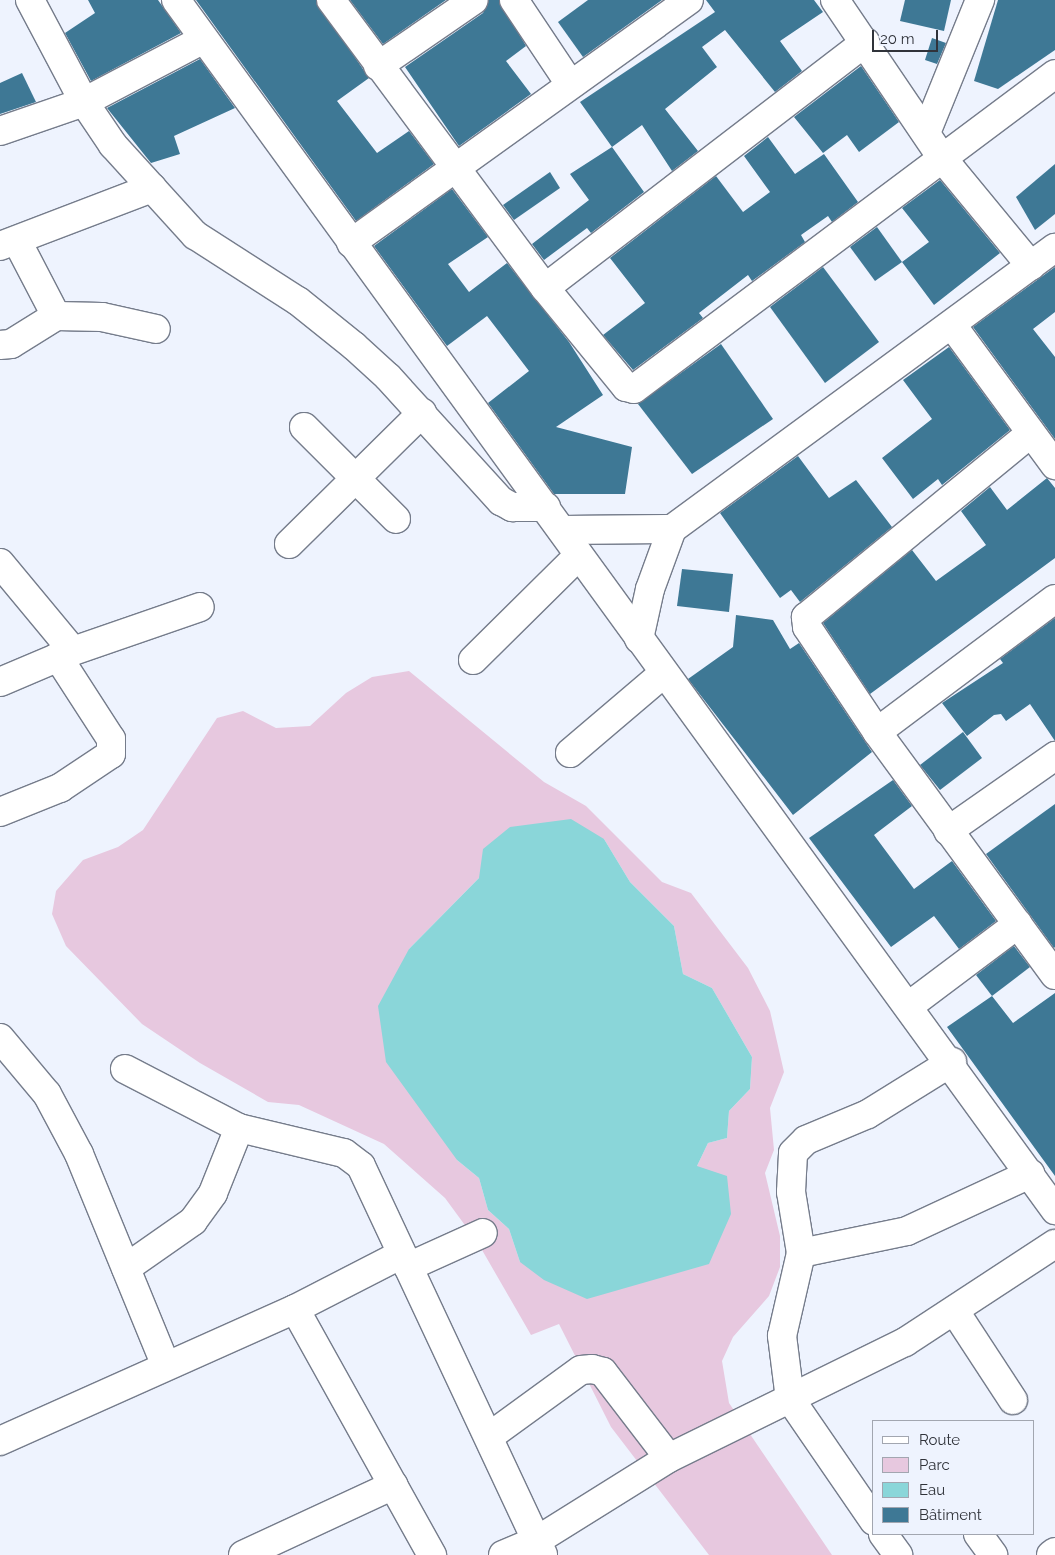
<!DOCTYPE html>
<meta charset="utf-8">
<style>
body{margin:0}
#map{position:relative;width:1055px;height:1555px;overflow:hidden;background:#eef3fe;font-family:Raleway,sans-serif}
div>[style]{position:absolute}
.green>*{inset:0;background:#e7c8df}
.water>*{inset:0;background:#8ad6d9}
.building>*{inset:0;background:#3e7895}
.roads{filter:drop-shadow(1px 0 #757c8b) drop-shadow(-1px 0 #757c8b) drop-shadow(0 1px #757c8b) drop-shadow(0 -1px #757c8b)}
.minor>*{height:28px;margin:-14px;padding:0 14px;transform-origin:14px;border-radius:14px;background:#fff}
span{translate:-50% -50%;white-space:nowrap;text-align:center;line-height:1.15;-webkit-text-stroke:5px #eef3fe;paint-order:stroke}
.legend{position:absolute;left:872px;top:1420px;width:162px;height:115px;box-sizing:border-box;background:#eef3fe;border:1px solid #a2a6b0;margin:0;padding:6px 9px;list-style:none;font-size:15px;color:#30333a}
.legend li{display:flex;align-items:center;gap:10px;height:25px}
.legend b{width:25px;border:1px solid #a2a6b0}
.scale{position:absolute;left:872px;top:30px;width:66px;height:22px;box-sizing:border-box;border:2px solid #30333a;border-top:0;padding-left:6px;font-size:15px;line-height:18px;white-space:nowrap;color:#30333a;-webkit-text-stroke:4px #eef3fe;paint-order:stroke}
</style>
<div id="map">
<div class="green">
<div style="clip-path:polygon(evenodd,409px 671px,544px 782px,586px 806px,662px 882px,691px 893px,748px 968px,770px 1011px,784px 1072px,770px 1108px,774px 1150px,765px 1173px,780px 1236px,780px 1267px,769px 1296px,733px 1337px,722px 1361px,729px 1403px,832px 1555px,709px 1555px,611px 1427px,559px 1324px,531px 1335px,478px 1243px,445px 1198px,384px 1144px,299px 1105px,268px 1102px,200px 1063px,142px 1024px,66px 946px,52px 914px,56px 891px,83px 860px,118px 847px,143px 830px,217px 718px,243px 711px,276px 728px,310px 726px,346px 693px,372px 677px,409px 671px,604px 839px,630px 882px,674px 926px,683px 974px,712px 988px,752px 1057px,750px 1089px,729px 1111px,727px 1138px,708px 1143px,697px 1166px,520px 1262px,509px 1229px,488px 1210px,479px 1178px,457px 1160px,409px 949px,479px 878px,604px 839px)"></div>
</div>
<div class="water">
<div style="clip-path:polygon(571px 819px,604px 839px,630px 882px,674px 926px,683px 974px,712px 988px,752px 1057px,750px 1089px,729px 1111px,727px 1138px,708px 1143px,697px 1166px,727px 1176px,731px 1214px,709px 1264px,587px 1299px,544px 1280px,520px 1262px,509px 1229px,488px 1210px,479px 1178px,457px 1160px,386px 1062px,378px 1006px,409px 949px,479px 878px,483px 849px,510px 827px)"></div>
</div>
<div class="building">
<div style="clip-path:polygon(88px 0,158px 0,181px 33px,91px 81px,65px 33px,95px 13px)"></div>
<div style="clip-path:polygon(196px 0,316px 0,369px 78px,337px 101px,377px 153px,409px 131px,434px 164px,356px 221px)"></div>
<div style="clip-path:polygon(350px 0,446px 0,383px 44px)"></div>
<div style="clip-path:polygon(489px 0,499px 0,526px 46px,506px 61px,531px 94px,459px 146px,405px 67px,483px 13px)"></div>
<div style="clip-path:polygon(588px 0,662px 0,583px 57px,558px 22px)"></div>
<div style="clip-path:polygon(706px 0,814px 0,823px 12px,780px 41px,802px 71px,775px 92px,725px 30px,702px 47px,717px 67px,665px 109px,698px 151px,672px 171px,642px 125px,612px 147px,580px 102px,715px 12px)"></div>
<div style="clip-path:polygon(905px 0,951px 0,944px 31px,900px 21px)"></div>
<div style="clip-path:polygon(998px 0,1055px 0,1055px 50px,998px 89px,974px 81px)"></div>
<div style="clip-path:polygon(932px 38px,946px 43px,937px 64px,925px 60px)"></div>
<div style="clip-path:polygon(200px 59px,235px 108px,174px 136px,180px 154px,151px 163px,107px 108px)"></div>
<div style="clip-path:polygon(861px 66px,899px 122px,859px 152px,847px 135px,823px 153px,794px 117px)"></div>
<div style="clip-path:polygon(22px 73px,36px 102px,0 114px,0 83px)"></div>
<div style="clip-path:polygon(768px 137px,795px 174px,824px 154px,858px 202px,832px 222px,828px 216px,801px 235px,805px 242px,752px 281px,748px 275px,699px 313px,703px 318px,633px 370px,603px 335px,645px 303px,610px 258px,716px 176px,743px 212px,770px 192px,744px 156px)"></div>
<div style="clip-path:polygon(612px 147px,644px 192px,591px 233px,587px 228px,544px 260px,532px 244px,589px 200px,570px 174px)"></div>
<div style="clip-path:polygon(1055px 164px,1055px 214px,1035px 230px,1016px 197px)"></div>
<div style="clip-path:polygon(550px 172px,560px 188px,514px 220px,503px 205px)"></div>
<div style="clip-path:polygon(940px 180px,1000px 253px,934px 305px,902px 262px,929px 242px,902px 208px)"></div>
<div style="clip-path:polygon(452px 189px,488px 237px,448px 264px,469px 292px,507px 263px,569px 342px,603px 395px,556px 427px,632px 447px,625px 494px,554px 494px,488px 403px,529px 371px,487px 316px,447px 346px,374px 246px)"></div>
<div style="clip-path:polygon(877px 227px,902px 262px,875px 281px,850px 247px)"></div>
<div style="clip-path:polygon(823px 267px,879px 342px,825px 383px,770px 307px)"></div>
<div style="clip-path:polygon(1055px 267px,1055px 312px,1033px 329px,1055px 357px,1055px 439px,973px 327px)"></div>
<div style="clip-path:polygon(721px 344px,773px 419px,692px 474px,638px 404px)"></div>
<div style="clip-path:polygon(949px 347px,1010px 430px,942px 485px,938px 479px,913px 499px,882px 458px,932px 419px,903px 380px)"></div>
<div style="clip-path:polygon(798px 456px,829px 498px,856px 480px,892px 527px,800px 602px,791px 590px,780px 598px,720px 513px)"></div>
<div style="clip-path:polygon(1047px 478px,1055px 488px,1055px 558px,870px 694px,823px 623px,912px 550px,936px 581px,986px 545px,961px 511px,990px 487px,1007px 510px)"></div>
<div style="clip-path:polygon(682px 569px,733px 574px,729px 612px,677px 606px)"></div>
<div style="clip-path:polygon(736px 615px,773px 620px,790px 649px,799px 643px,872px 752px,793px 815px,688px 679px,733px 647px)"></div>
<div style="clip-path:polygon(1055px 618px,1055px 741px,1030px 704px,1006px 721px,1001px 714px,994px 715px,967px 736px,942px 703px,1003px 663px,1000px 659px)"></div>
<div style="clip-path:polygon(963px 732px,982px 758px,940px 790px,920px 765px)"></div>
<div style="clip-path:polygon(893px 780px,912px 806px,874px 835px,914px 889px,952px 861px,996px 921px,959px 949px,934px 916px,891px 947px,809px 838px)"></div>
<div style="clip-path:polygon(1055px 804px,1055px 947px,1054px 948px,986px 854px)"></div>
<div style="clip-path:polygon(1014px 946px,1030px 967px,992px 996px,976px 975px)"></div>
<div style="clip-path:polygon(1055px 993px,1055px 1176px,947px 1027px,992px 996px,1013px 1023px)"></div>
</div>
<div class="roads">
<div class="minor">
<div style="left:30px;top:0;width:115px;rotate:62.1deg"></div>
<div style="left:84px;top:102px;width:52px;rotate:56deg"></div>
<div style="left:113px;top:145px;width:122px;rotate:47.7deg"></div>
<div style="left:195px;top:235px;width:122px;rotate:32.7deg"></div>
<div style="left:298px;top:301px;width:72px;rotate:38.8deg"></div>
<div style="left:354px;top:346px;width:46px;rotate:42.4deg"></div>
<div style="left:388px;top:377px;width:168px;rotate:47.7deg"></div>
<div style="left:501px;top:501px;width:13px;rotate:29deg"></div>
<div style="left:512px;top:507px;width:34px"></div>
<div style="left:176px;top:0;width:1496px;rotate:54deg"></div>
<div style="left:331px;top:0;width:359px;rotate:53.4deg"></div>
<div style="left:545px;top:288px;width:128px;rotate:50.7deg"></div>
<div style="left:626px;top:387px;width:8px;rotate:14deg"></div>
<div style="left:634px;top:389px;width:526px;rotate:-36.8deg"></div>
<div style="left:514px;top:0;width:101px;rotate:56.3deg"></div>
<div style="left:835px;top:0;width:191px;rotate:55.9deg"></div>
<div style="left:942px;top:158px;width:140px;rotate:50.5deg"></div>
<div style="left:378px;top:66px;width:116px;rotate:-34.5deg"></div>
<div style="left:0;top:131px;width:89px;rotate:-19deg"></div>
<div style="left:84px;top:102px;width:133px;rotate:-27.7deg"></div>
<div style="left:926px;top:133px;width:144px;rotate:-67.9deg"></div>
<div style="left:17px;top:241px;width:85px;rotate:62.5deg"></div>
<div style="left:56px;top:316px;width:46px;rotate:1.2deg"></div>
<div style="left:102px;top:317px;width:55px;rotate:12.5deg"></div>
<div style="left:351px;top:243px;width:416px;rotate:-35.7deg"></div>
<div style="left:0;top:246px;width:163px;rotate:-20.9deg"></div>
<div style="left:545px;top:288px;width:404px;rotate:-37.5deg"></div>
<div style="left:952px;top:325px;width:174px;rotate:53.7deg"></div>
<div style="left:0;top:345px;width:11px;rotate:-5deg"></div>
<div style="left:11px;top:344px;width:53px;rotate:-31.9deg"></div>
<div style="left:304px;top:427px;width:130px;rotate:45deg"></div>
<div style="left:1031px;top:433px;width:291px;rotate:140.7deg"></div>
<div style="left:806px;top:617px;width:10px;rotate:84deg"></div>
<div style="left:807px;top:627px;width:126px;rotate:56.3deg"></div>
<div style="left:877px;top:732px;width:301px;rotate:53.8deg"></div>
<div style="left:562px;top:530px;width:110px;rotate:-0.5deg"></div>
<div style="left:672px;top:529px;width:475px;rotate:-36.3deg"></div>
<div style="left:289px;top:544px;width:187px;rotate:-44.6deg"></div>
<div style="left:0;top:563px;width:114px;rotate:50.3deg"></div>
<div style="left:639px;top:639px;width:51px;rotate:-77.6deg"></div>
<div style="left:650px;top:589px;width:64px;rotate:-69.9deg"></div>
<div style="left:473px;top:660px;width:149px;rotate:-44.7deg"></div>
<div style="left:0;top:682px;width:79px;rotate:-23deg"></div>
<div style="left:73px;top:651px;width:134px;rotate:-19.1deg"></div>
<div style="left:877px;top:732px;width:222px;rotate:-36.8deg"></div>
<div style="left:570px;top:753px;width:123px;rotate:-40.4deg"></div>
<div style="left:0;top:812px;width:65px;rotate:-21.8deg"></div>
<div style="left:60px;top:788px;width:61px;rotate:-33.7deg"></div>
<div style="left:111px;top:754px;width:15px;rotate:-90deg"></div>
<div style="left:111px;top:739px;width:98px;rotate:-122.9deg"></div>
<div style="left:948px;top:831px;width:131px;rotate:-35deg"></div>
<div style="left:910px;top:1005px;width:135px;rotate:-36.9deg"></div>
<div style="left:0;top:1038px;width:73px;rotate:50deg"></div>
<div style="left:47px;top:1094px;width:68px;rotate:61.9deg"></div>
<div style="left:79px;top:1154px;width:227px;rotate:67.7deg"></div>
<div style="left:125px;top:1069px;width:128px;rotate:27.4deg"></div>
<div style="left:239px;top:1128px;width:108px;rotate:13.4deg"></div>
<div style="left:344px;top:1153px;width:21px;rotate:37deg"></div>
<div style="left:361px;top:1166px;width:429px;rotate:64.9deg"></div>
<div style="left:801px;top:1253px;width:108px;rotate:-11.7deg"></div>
<div style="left:907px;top:1231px;width:136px;rotate:-24.9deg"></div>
<div style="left:408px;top:1267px;width:82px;rotate:-24.4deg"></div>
<div style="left:126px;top:1268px;width:82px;rotate:-35deg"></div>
<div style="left:193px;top:1221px;width:34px;rotate:-54deg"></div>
<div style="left:213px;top:1193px;width:70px;rotate:-68.2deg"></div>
<div style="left:295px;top:1309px;width:282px;rotate:60.9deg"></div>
<div style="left:956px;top:1313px;width:104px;rotate:56.8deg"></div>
<div style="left:490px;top:1436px;width:112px;rotate:-36deg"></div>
<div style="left:581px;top:1370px;width:11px;rotate:-5deg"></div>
<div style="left:592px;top:1369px;width:11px;rotate:15deg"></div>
<div style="left:603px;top:1372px;width:108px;rotate:52.5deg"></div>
<div style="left:0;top:1441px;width:323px;rotate:-24.1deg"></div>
<div style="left:295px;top:1309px;width:120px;rotate:-27.2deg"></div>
<div style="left:874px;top:1521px;width:148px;rotate:-124.5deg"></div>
<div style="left:790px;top:1399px;width:64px;rotate:-97.2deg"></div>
<div style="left:782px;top:1336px;width:85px;rotate:-77.1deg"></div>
<div style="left:801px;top:1253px;width:62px;rotate:-99.3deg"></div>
<div style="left:791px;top:1192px;width:39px;rotate:-87deg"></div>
<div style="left:793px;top:1153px;width:18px;rotate:-45deg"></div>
<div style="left:806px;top:1140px;width:67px;rotate:-22.8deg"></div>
<div style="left:868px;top:1114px;width:99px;rotate:-31.8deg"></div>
<div style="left:883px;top:1534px;width:26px;rotate:54deg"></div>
<div style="left:978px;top:1534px;width:26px;rotate:54deg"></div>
<div style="left:243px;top:1555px;width:166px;rotate:-24.9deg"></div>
<div style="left:503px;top:1555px;width:36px;rotate:-23deg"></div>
<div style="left:536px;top:1541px;width:157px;rotate:-32deg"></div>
<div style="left:669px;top:1458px;width:263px;rotate:-26.2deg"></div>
<div style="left:905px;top:1342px;width:179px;rotate:-33.2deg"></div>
<div style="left:1051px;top:1555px;width:5px;rotate:-37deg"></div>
</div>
</div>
<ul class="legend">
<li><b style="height:6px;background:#fff"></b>Route</li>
<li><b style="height:14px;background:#e7c8df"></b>Parc</li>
<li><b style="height:14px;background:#8ad6d9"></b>Eau</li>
<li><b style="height:14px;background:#3e7895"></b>Bâtiment</li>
</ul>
<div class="scale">20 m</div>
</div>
